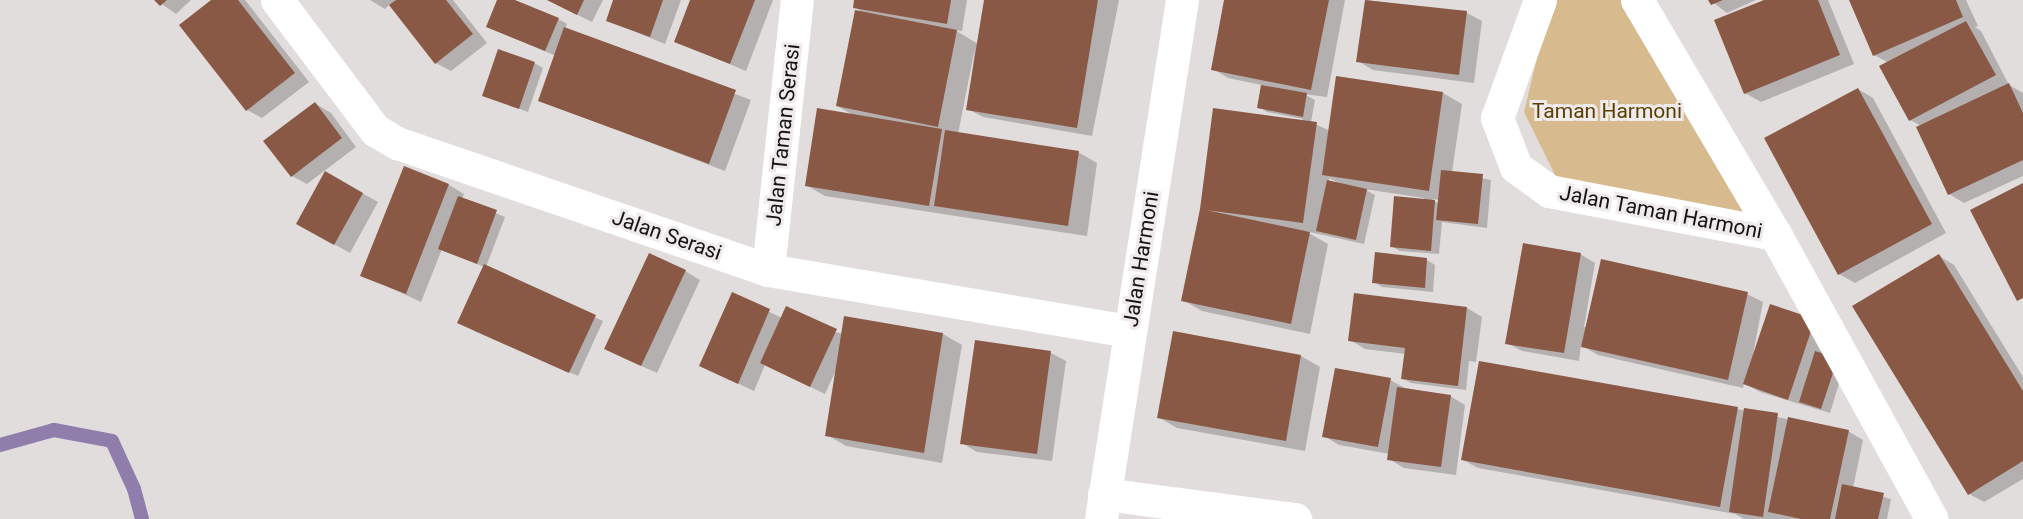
<!DOCTYPE html>
<style>
body{margin:0}
#map{position:relative;width:2023px;height:519px;overflow:hidden;background:#e2dddd;font-family:Roboto,sans-serif}
div>[style]{position:absolute}
.green>*{inset:0;background:#d7ba8e}
.shadow>*{inset:0;background:#0003}
.stream>*{height:14px;margin:-7px;padding:0 7px;transform-origin:7px;border-radius:7px;background:#8f7dac}
.building>*{inset:0;background:#8a5945}
.minor>*{height:33px;margin:-16.5px;padding:0 16.5px;transform-origin:16.5px;border-radius:16.5px;background:#fff}
span{translate:-50% -50%;white-space:nowrap;text-align:center;line-height:1.15;-webkit-text-stroke:6px #efeaeb;paint-order:stroke}
.park-label{font-size:21px;color:#5c3e00}
.street-label{font-size:21px;color:#151313}
</style>
<div id="map">
<div class="green">
<div style="clip-path:polygon(1551px 0,1632px 0,1751px 219px,1558px 181px,1524px 112px)"></div>
</div>
<div class="shadow">
<div style="clip-path:polygon(156px 0,191px 0,176px 14px)"></div>
<div style="clip-path:polygon(213px 0,245px 0,309px 82px,262px 118px,247px 110px)"></div>
<div style="clip-path:polygon(370px 0,453px 0,487px 43px,451px 71px,436px 63px,390px 4px,385px 9px)"></div>
<div style="clip-path:polygon(499px 0,511px 0,558px 19px,567px 24px,565px 29px,751px 100px,725px 171px,539px 100px,556px 56px,488px 27px)"></div>
<div style="clip-path:polygon(547px 0,603px 0,592px 22px)"></div>
<div style="clip-path:polygon(614px 0,681px 0,665px 44px,607px 20px)"></div>
<div style="clip-path:polygon(691px 0,773px 0,746px 71px,675px 41px)"></div>
<div style="clip-path:polygon(855px 0,967px 0,962px 31px,955px 30px,978px 44px,985px 0,1119px 0,1092px 136px,983px 117px,968px 109px,975px 48px,958px 134px,1078px 152px,1097px 163px,1087px 236px,825px 196px,806px 185px,855px 116px,837px 106px,864px 13px,854px 7px)"></div>
<div style="clip-path:polygon(evenodd,1226px 0,1345px 0,1327px 97px,1304px 94px,1315px 100px,1311px 122px,1330px 131px,1337px 78px,1443px 93px,1462px 104px,1452px 172px,1491px 180px,1487px 228px,1442px 222px,1439px 254px,1400px 251px,1391px 246px,1424px 198px,1364px 189px,1375px 195px,1364px 244px,1305px 231px,1328px 244px,1310px 334px,1202px 311px,1183px 300px,1201px 210px,1303px 119px,1267px 112px,1259px 107px,1262px 85px,1228px 78px,1213px 69px,1226px 0,1329px 178px,1339px 183px,1329px 182px,1329px 178px,1226px 0,1431px 199px,1440px 200px,1439px 204px,1431px 199px)"></div>
<div style="clip-path:polygon(1366px 0,1467px 13px,1482px 21px,1474px 83px,1373px 70px,1358px 61px)"></div>
<div style="clip-path:polygon(1710px 0,1756px 0,1727px 13px)"></div>
<div style="clip-path:polygon(1768px 0,1828px 0,1854px 64px,1761px 102px,1745px 93px)"></div>
<div style="clip-path:polygon(1851px 0,1966px 0,1978px 26px,1975px 27px,1981px 31px,2009px 85px,2023px 93px,2023px 176px,1964px 203px,1949px 194px,1921px 126px,1910px 120px,1881px 67px,1889px 63px,1874px 55px)"></div>
<div style="clip-path:polygon(534px 63px,543px 68px,528px 112px,484px 96px)"></div>
<div style="clip-path:polygon(1858px 89px,1873px 98px,1946px 233px,1855px 283px,1839px 274px)"></div>
<div style="clip-path:polygon(316px 104px,331px 113px,356px 147px,307px 184px,292px 176px)"></div>
<div style="clip-path:polygon(404px 168px,449px 185px,464px 194px,462px 199px,505px 217px,486px 267px,603px 321px,578px 376px,474px 331px,484px 267px,442px 249px,421px 302px,362px 275px)"></div>
<div style="clip-path:polygon(326px 173px,378px 202px,350px 253px,298px 224px)"></div>
<div style="clip-path:polygon(1580px 254px,1595px 263px,1584px 327px,1747px 294px,1763px 302px,1750px 370px,1771px 305px,1829px 329px,1821px 354px,1845px 364px,1830px 413px,1760px 392px,1744px 383px,1743px 388px,1598px 355px,1581px 345px,1579px 361px,1522px 351px,1507px 343px)"></div>
<div style="clip-path:polygon(1939px 256px,1954px 265px,2023px 377px,2023px 479px,1984px 502px,1969px 494px)"></div>
<div style="clip-path:polygon(1427px 260px,1435px 265px,1433px 292px,1382px 287px,1374px 282px)"></div>
<div style="clip-path:polygon(685px 271px,700px 280px,657px 373px,621px 357px)"></div>
<div style="clip-path:polygon(732px 294px,782px 318px,843px 334px,943px 334px,962px 345px,942px 463px,846px 446px,827px 435px,836px 370px,825px 394px,765px 365px,754px 391px,701px 366px)"></div>
<div style="clip-path:polygon(1467px 308px,1482px 317px,1476px 362px,1469px 361px,1466px 390px,1411px 383px,1402px 378px,1406px 354px,1365px 349px,1350px 340px)"></div>
<div style="clip-path:polygon(1051px 353px,1066px 361px,1052px 461px,977px 452px,962px 443px)"></div>
<div style="clip-path:polygon(1301px 356px,1320px 367px,1305px 451px,1177px 428px,1158px 417px)"></div>
<div style="clip-path:polygon(1390px 380px,1405px 388px,1450px 396px,1465px 405px,1456px 475px,1404px 468px,1389px 459px,1390px 454px,1339px 445px,1324px 436px)"></div>
<div style="clip-path:polygon(1737px 409px,1848px 431px,1863px 440px,1853px 488px,1891px 499px,1887px 519px,1744px 519px,1735px 514px,1478px 468px,1463px 460px)"></div>
</div>
<div class="stream">
<div style="left:0;top:445px;width:56px;rotate:-15.5deg"></div>
<div style="left:54px;top:430px;width:59px;rotate:10.7deg"></div>
<div style="left:112px;top:441px;width:53px;rotate:65.4deg"></div>
<div style="left:134px;top:489px;width:31px;rotate:75deg"></div>
</div>
<div class="building">
<div style="clip-path:polygon(154px 0,167px 0,160px 6px)"></div>
<div style="clip-path:polygon(211px 0,238px 0,295px 73px,246px 111px,179px 25px)"></div>
<div style="clip-path:polygon(396px 0,446px 0,473px 34px,435px 64px,389px 5px)"></div>
<div style="clip-path:polygon(497px 0,515px 0,559px 18px,545px 51px,486px 27px)"></div>
<div style="clip-path:polygon(547px 0,584px 0,577px 15px)"></div>
<div style="clip-path:polygon(613px 0,663px 0,650px 37px,606px 21px)"></div>
<div style="clip-path:polygon(690px 0,755px 0,730px 64px,674px 42px)"></div>
<div style="clip-path:polygon(854px 0,951px 0,947px 24px,853px 8px)"></div>
<div style="clip-path:polygon(984px 0,1098px 0,1077px 128px,966px 110px)"></div>
<div style="clip-path:polygon(1224px 0,1329px 0,1311px 90px,1211px 70px)"></div>
<div style="clip-path:polygon(1365px 0,1467px 11px,1459px 75px,1356px 62px)"></div>
<div style="clip-path:polygon(1708px 0,1723px 0,1711px 5px)"></div>
<div style="clip-path:polygon(1764px 0,1818px 0,1840px 55px,1744px 94px,1714px 20px)"></div>
<div style="clip-path:polygon(1849px 0,1956px 0,1963px 17px,1873px 56px)"></div>
<div style="clip-path:polygon(855px 10px,957px 30px,938px 127px,836px 106px)"></div>
<div style="clip-path:polygon(1966px 21px,1996px 75px,1909px 121px,1879px 66px)"></div>
<div style="clip-path:polygon(564px 27px,736px 90px,709px 164px,538px 101px)"></div>
<div style="clip-path:polygon(498px 49px,535px 62px,519px 109px,482px 96px)"></div>
<div style="clip-path:polygon(1336px 76px,1443px 92px,1429px 191px,1322px 175px)"></div>
<div style="clip-path:polygon(2009px 83px,2023px 113px,2023px 160px,1948px 195px,1916px 127px)"></div>
<div style="clip-path:polygon(1261px 85px,1307px 93px,1303px 117px,1257px 108px)"></div>
<div style="clip-path:polygon(1858px 88px,1932px 224px,1838px 275px,1764px 138px)"></div>
<div style="clip-path:polygon(315px 102px,342px 138px,291px 177px,263px 141px)"></div>
<div style="clip-path:polygon(817px 108px,942px 129px,929px 206px,805px 186px)"></div>
<div style="clip-path:polygon(1213px 108px,1317px 122px,1303px 223px,1206px 210px,1310px 232px,1291px 324px,1181px 301px,1200px 209px)"></div>
<div style="clip-path:polygon(945px 130px,1079px 151px,1068px 226px,934px 206px)"></div>
<div style="clip-path:polygon(404px 166px,449px 184px,406px 294px,360px 276px)"></div>
<div style="clip-path:polygon(1441px 170px,1483px 174px,1478px 224px,1436px 220px)"></div>
<div style="clip-path:polygon(325px 171px,363px 193px,334px 245px,296px 224px)"></div>
<div style="clip-path:polygon(1327px 180px,1367px 189px,1356px 240px,1316px 231px)"></div>
<div style="clip-path:polygon(2023px 183px,2023px 298px,2017px 301px,1970px 210px)"></div>
<div style="clip-path:polygon(458px 196px,497px 210px,477px 264px,438px 249px)"></div>
<div style="clip-path:polygon(1394px 196px,1435px 200px,1431px 251px,1390px 247px)"></div>
<div style="clip-path:polygon(1523px 243px,1581px 253px,1564px 353px,1505px 344px)"></div>
<div style="clip-path:polygon(1375px 252px,1427px 258px,1425px 288px,1372px 283px)"></div>
<div style="clip-path:polygon(649px 253px,686px 270px,641px 366px,604px 349px)"></div>
<div style="clip-path:polygon(1939px 254px,2023px 391px,2023px 461px,1968px 495px,1852px 306px)"></div>
<div style="clip-path:polygon(1601px 259px,1748px 292px,1728px 380px,1581px 347px)"></div>
<div style="clip-path:polygon(484px 264px,596px 315px,569px 373px,457px 323px)"></div>
<div style="clip-path:polygon(732px 292px,770px 309px,738px 384px,699px 366px)"></div>
<div style="clip-path:polygon(1354px 293px,1467px 307px,1458px 386px,1401px 379px,1405px 348px,1348px 341px)"></div>
<div style="clip-path:polygon(1770px 304px,1815px 319px,1788px 400px,1743px 384px)"></div>
<div style="clip-path:polygon(786px 306px,837px 329px,810px 387px,760px 363px)"></div>
<div style="clip-path:polygon(844px 316px,943px 333px,924px 453px,825px 436px)"></div>
<div style="clip-path:polygon(1173px 331px,1301px 355px,1286px 441px,1157px 418px)"></div>
<div style="clip-path:polygon(975px 340px,1051px 351px,1037px 454px,960px 444px)"></div>
<div style="clip-path:polygon(1815px 351px,1838px 358px,1821px 409px,1799px 402px)"></div>
<div style="clip-path:polygon(1479px 361px,1738px 407px,1720px 507px,1461px 460px)"></div>
<div style="clip-path:polygon(1335px 368px,1391px 378px,1378px 447px,1322px 437px)"></div>
<div style="clip-path:polygon(1397px 387px,1451px 395px,1441px 467px,1387px 460px)"></div>
<div style="clip-path:polygon(1744px 408px,1778px 413px,1763px 517px,1729px 512px)"></div>
<div style="clip-path:polygon(1788px 417px,1849px 430px,1830px 519px,1801px 519px,1768px 512px)"></div>
<div style="clip-path:polygon(1842px 484px,1884px 493px,1878px 519px,1835px 519px)"></div>
</div>
<div class="minor">
<div style="left:277px;top:0;width:163px;rotate:53deg"></div>
<div style="left:375px;top:130px;width:26px;rotate:31deg"></div>
<div style="left:397px;top:143px;width:392px;rotate:18.9deg"></div>
<div style="left:768px;top:270px;width:367px;rotate:9.6deg"></div>
<div style="left:1540px;top:0;width:126px;rotate:110deg"></div>
<div style="left:1497px;top:118px;width:53px;rotate:68.8deg"></div>
<div style="left:1516px;top:167px;width:41px;rotate:36deg"></div>
<div style="left:1549px;top:191px;width:230px;rotate:10.8deg"></div>
<div style="left:1637px;top:0;width:272px;rotate:59.5deg"></div>
<div style="left:1775px;top:234px;width:325px;rotate:61.2deg"></div>
<div style="left:768px;top:270px;width:272px;rotate:-83.9deg"></div>
<div style="left:1104px;top:494px;width:193px;rotate:7.5deg"></div>
<div style="left:1101px;top:519px;width:525px;rotate:-81.13deg"></div>
</div>
<div class="park-label">
<span style="left:1607px;top:111px">Taman Harmoni</span>
</div>
<div class="street-label">
<span style="left:783px;top:135px;rotate:-84deg">Jalan Taman Serasi</span>
<span style="left:1661px;top:212px;rotate:11deg">Jalan Taman Harmoni</span>
<span style="left:667px;top:235px;rotate:19deg">Jalan Serasi</span>
<span style="left:1141px;top:259px;rotate:-81deg">Jalan Harmoni</span>
</div>
</div>
